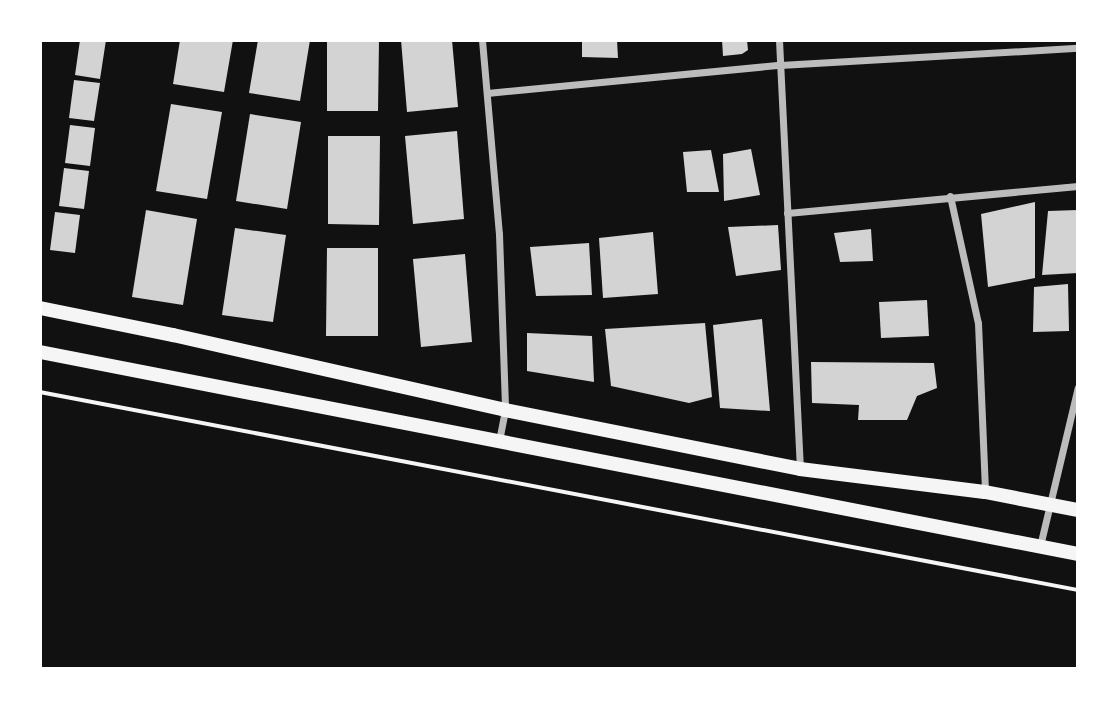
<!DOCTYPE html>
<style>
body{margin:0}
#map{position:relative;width:1118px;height:709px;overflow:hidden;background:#111;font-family:"Times New Roman",serif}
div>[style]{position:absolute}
.building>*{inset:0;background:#d3d3d3}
.path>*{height:3.5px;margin:-1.75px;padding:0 1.75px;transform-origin:1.75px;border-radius:1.75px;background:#f5f5f5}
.minor>*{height:7px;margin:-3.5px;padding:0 3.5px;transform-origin:3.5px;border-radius:3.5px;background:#bcbcbc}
.primary>*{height:14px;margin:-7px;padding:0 7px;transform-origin:7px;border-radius:7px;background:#f5f5f5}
span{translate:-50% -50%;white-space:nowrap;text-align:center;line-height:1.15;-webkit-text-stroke:7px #fff;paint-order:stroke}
.frame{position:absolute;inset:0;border:42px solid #fff;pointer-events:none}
</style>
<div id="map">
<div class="building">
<div style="clip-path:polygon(80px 40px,106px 40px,100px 79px,75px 75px)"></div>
<div style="clip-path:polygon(180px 40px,233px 40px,224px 92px,173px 84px)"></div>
<div style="clip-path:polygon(258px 40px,310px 40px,300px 101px,249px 93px)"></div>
<div style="clip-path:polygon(327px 40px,379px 40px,378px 111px,327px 111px)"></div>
<div style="clip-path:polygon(401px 40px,452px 40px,458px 107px,407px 112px)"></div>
<div style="clip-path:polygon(582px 40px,617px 40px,618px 58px,582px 57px)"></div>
<div style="clip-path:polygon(722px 40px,747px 40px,748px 50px,742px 54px,723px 56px)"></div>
<div style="clip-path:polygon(74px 80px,100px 83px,94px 121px,69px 118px)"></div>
<div style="clip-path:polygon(171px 104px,222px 112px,207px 199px,156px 191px)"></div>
<div style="clip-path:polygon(250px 114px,301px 122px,287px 209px,236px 201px)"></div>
<div style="clip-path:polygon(70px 125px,95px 128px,90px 166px,65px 163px)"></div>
<div style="clip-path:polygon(457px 131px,464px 219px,413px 224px,405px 136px)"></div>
<div style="clip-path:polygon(328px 136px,380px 136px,379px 225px,328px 224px)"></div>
<div style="clip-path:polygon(751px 149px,760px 195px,724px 201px,723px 154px)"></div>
<div style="clip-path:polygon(711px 150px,719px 192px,687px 192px,683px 152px)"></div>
<div style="clip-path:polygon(64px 168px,89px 171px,84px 209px,59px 206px)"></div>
<div style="clip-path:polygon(1035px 202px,1035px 278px,988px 287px,981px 214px)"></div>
<div style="clip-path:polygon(146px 210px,197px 219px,183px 305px,132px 297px)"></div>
<div style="clip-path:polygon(1078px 210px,1078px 273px,1042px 275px,1048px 211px)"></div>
<div style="clip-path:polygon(55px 212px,80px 215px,75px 253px,50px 250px)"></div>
<div style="clip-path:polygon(778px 225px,781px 270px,736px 276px,728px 227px)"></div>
<div style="clip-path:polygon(235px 228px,286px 235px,273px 322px,222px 315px)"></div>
<div style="clip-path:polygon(871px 229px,873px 261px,840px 262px,834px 233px)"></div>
<div style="clip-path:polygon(653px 232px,658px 294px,603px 298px,599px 238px)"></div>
<div style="clip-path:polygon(589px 243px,592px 295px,536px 296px,530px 247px)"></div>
<div style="clip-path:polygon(327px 248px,378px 248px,378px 336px,326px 336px)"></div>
<div style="clip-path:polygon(465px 254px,472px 342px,421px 347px,413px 259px)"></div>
<div style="clip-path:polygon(1068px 284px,1069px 331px,1033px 332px,1034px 287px)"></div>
<div style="clip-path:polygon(927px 300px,929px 336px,881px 338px,879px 302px)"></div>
<div style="clip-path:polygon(762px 319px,770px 411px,720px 408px,713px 325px)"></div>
<div style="clip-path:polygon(705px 323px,712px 397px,689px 403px,611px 386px,605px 329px)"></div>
<div style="clip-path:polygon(527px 333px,592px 336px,594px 382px,527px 371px)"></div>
<div style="clip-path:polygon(811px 362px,934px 363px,937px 388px,917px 396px,907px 420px,858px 420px,859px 405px,812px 403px)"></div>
</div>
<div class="path">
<div style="left:40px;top:392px;width:1057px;rotate:10.8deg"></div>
</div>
<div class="minor">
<div style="left:482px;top:40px;width:195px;rotate:85deg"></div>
<div style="left:499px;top:234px;width:176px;rotate:88deg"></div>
<div style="left:505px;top:410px;width:31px;rotate:101deg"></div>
<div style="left:779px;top:40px;width:430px;rotate:87.2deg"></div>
<div style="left:487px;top:93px;width:294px;rotate:-5.5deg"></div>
<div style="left:780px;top:65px;width:298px;rotate:-3.3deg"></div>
<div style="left:950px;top:196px;width:130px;rotate:77.6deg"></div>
<div style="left:978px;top:323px;width:169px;rotate:87.6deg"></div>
<div style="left:787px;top:213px;width:292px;rotate:-5.3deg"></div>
<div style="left:1040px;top:546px;width:163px;rotate:-76.6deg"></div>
</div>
<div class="primary">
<div style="left:40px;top:308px;width:136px;rotate:11.5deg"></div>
<div style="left:173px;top:335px;width:340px;rotate:12.7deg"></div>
<div style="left:505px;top:410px;width:301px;rotate:11.3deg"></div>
<div style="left:800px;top:469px;width:186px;rotate:7.1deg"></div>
<div style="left:985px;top:492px;width:95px;rotate:11deg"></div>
<div style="left:40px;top:352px;width:1057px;rotate:11.01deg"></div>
</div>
<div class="frame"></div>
</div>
